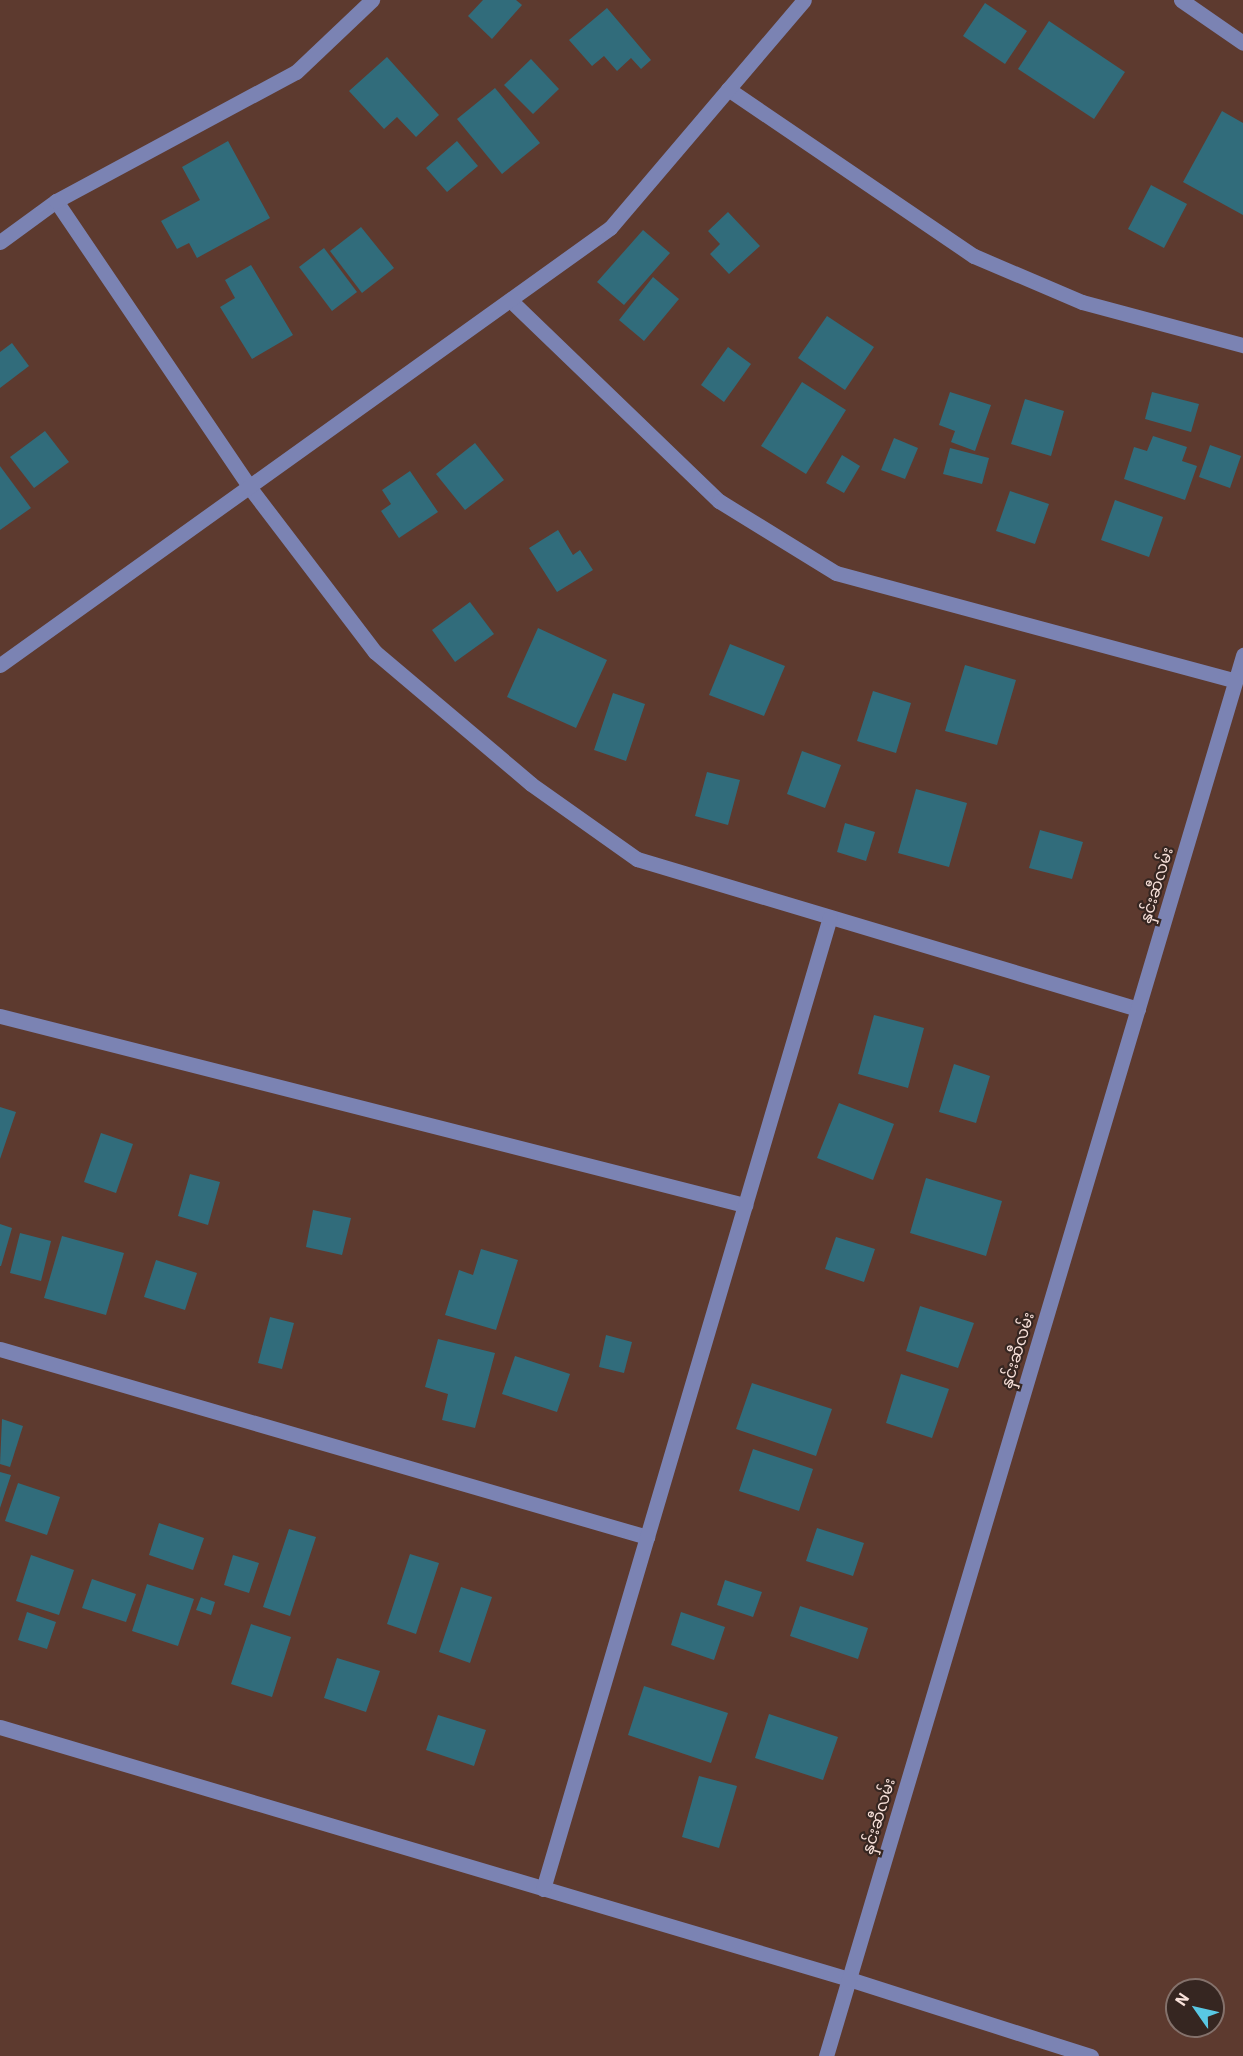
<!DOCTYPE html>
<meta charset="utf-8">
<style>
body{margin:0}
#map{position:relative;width:1243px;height:2056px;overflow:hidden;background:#5d3a2f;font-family:"IBM Plex Sans","Noto Sans Myanmar",sans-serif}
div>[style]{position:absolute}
.building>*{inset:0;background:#316c7b}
.minor>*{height:15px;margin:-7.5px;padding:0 7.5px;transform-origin:7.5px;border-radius:7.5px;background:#7b83b3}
span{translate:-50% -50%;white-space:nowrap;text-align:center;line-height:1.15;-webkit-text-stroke:4.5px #362621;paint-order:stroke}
.street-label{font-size:16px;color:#f9e2db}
.north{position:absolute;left:1165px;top:1978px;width:60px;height:60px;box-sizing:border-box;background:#362621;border:2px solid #84716b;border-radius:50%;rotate:304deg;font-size:16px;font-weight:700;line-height:24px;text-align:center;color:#f9e2db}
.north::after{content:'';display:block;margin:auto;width:21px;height:27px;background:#59c8e4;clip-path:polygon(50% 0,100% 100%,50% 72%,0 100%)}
</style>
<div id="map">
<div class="building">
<div style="clip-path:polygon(483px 0,516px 0,522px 5px,492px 39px,468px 16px)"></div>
<div style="clip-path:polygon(985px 3px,1027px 31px,1005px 64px,963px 36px)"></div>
<div style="clip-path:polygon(607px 8px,651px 60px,641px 69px,631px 58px,617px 71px,604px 56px,592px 66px,569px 40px)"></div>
<div style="clip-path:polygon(1049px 21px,1125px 72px,1094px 119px,1018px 69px)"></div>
<div style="clip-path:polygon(387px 57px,439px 115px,416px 137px,397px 117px,384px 129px,349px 91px)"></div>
<div style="clip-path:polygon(531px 59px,559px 89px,533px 114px,504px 85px)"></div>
<div style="clip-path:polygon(495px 88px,540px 143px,502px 174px,457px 119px)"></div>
<div style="clip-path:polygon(1222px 111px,1243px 123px,1243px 215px,1183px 182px)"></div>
<div style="clip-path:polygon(228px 141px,270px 218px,197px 258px,189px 243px,177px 249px,161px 221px,200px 200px,182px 167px)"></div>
<div style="clip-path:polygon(457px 141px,478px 166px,447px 192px,426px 168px)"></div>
<div style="clip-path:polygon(1151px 185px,1187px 204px,1164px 248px,1128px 229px)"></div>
<div style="clip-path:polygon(728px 212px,760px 246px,729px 274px,710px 254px,720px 244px,708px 231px)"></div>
<div style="clip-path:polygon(361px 227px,394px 268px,362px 293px,330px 251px)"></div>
<div style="clip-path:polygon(643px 230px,670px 253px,624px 305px,597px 282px)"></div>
<div style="clip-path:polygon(324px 248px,357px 292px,332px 311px,299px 267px)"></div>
<div style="clip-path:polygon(251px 265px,293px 335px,252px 359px,220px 307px,235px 298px,225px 280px)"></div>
<div style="clip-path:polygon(653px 277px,679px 299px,644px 341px,619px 320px)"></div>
<div style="clip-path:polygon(827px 316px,874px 347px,845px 390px,798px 358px)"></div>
<div style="clip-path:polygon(12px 343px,29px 366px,0 388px,0 352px)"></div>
<div style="clip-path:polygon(728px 347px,751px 364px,724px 402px,701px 385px)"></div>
<div style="clip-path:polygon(802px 382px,846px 410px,806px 474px,761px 446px)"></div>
<div style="clip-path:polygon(950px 392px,991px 405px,975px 451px,951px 442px,955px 431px,939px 425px)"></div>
<div style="clip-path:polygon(1152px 392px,1199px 404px,1191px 432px,1145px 419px)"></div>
<div style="clip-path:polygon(1025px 399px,1064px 411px,1051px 456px,1011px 444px)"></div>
<div style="clip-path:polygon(45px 431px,69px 462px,34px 488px,10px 457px)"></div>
<div style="clip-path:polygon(1153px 436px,1187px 447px,1182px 461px,1197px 466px,1185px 500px,1124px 479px,1134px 447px,1147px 451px)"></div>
<div style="clip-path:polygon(894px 438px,918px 448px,905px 479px,881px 470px)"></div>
<div style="clip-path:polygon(475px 443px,504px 480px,465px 510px,436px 474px)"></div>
<div style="clip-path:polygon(1210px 445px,1241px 456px,1230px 488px,1199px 477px)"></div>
<div style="clip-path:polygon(950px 448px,989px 458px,982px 484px,943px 474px)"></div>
<div style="clip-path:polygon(842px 455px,860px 466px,844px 493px,826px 483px)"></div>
<div style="clip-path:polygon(0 466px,31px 508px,0 530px)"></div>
<div style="clip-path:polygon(410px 471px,438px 512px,399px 538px,381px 511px,391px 504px,382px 490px)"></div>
<div style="clip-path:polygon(1010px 491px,1049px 504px,1035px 544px,996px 531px)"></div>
<div style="clip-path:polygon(1115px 500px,1163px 517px,1149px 557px,1101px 540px)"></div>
<div style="clip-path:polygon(558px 530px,573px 555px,580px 550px,593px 570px,557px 592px,529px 548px)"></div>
<div style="clip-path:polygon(470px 602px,494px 634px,455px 662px,432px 630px)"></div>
<div style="clip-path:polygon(538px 628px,607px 660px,576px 728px,507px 697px)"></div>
<div style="clip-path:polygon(730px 644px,785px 666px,764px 716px,709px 695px)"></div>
<div style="clip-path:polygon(965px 665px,1016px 680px,997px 745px,945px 731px)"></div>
<div style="clip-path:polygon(873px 691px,911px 703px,896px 753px,857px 741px)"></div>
<div style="clip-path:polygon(613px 693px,645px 704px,626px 761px,594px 750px)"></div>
<div style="clip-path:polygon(802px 751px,841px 765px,825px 808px,787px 794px)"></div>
<div style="clip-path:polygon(707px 772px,740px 780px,728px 825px,695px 816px)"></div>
<div style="clip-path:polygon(916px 789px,967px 803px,949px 867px,898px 853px)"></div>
<div style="clip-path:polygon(845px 823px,875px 832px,866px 861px,837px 852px)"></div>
<div style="clip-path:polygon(1040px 830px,1083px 842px,1072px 879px,1029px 868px)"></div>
<div style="clip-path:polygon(874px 1015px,924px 1028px,908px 1088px,858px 1074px)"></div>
<div style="clip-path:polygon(954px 1064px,990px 1076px,976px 1123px,939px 1112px)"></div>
<div style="clip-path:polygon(839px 1103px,894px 1124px,873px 1180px,817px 1158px)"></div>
<div style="clip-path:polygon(0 1107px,16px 1112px,0 1159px)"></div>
<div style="clip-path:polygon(101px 1133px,133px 1144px,116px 1193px,84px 1182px)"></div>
<div style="clip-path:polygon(190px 1174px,220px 1182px,208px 1225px,178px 1216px)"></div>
<div style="clip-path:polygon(926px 1178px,1002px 1201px,986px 1256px,910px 1233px)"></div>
<div style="clip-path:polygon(313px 1210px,351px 1218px,342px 1255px,306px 1247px)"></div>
<div style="clip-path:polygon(0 1224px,12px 1228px,1px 1266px,0 1266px)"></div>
<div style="clip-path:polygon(20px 1233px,51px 1241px,41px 1281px,10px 1273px)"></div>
<div style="clip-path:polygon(62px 1236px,124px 1253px,106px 1315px,44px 1298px)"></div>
<div style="clip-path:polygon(836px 1237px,875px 1249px,864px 1282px,825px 1269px)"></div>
<div style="clip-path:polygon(481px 1249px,518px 1260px,496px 1330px,445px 1315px,459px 1270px,473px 1275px)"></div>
<div style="clip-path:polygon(156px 1260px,197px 1273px,185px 1310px,144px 1297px)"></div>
<div style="clip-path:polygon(920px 1306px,974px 1323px,958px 1368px,906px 1351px)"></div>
<div style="clip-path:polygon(270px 1317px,294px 1323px,282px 1369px,258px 1363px)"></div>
<div style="clip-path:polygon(606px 1335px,632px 1342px,624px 1373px,599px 1367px)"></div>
<div style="clip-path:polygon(438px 1339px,495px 1353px,475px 1428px,442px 1420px,448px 1394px,425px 1387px)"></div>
<div style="clip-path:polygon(515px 1356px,570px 1374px,557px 1412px,502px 1394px)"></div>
<div style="clip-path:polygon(901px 1374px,949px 1389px,932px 1438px,886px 1423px)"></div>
<div style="clip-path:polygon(752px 1383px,832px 1409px,816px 1456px,736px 1429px)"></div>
<div style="clip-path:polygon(2px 1419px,23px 1426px,10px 1467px,0 1464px)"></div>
<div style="clip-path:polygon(753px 1449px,813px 1469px,799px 1511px,739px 1491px)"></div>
<div style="clip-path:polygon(0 1472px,11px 1475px,0 1508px)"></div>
<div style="clip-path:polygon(18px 1483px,60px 1497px,47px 1535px,5px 1521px)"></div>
<div style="clip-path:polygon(159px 1523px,204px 1538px,193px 1570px,149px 1555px)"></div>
<div style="clip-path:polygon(817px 1528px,864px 1543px,853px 1576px,806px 1561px)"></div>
<div style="clip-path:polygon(289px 1529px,316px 1537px,290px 1616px,263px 1607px)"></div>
<div style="clip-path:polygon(410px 1554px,439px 1563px,416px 1634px,387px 1624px)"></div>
<div style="clip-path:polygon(31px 1555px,74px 1570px,59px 1615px,16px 1601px)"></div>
<div style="clip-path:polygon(233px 1555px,259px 1563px,249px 1593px,224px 1585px)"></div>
<div style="clip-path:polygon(92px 1579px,136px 1594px,126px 1622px,82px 1608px)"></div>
<div style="clip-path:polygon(725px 1580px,762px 1592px,753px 1617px,717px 1605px)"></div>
<div style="clip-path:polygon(147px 1584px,194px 1599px,178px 1646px,132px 1631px)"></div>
<div style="clip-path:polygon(461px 1587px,492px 1597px,470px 1663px,439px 1652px)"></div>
<div style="clip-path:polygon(201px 1597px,215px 1602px,211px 1615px,196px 1610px)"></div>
<div style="clip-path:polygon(800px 1606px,868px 1628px,858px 1659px,790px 1636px)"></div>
<div style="clip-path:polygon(27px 1612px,56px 1622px,47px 1649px,18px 1640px)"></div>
<div style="clip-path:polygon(681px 1612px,725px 1627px,714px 1660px,671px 1645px)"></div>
<div style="clip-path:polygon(251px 1624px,291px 1637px,272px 1697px,231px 1684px)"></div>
<div style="clip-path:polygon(337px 1658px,380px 1671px,366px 1712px,324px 1698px)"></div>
<div style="clip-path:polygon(644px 1686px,728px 1713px,711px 1763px,628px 1735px)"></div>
<div style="clip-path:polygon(769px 1714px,838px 1737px,823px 1780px,755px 1758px)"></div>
<div style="clip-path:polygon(438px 1715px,486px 1730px,474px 1766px,426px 1750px)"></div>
<div style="clip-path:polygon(699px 1776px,737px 1786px,719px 1848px,682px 1837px)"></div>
</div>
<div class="minor">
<div style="left:1181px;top:0;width:75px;rotate:34.7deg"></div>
<div style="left:728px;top:89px;width:297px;rotate:34.2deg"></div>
<div style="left:974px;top:256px;width:117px;rotate:23.1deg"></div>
<div style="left:1082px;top:302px;width:167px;rotate:15deg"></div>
<div style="left:56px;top:201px;width:346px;rotate:55.9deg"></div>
<div style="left:250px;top:488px;width:206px;rotate:52.7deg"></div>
<div style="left:375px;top:652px;width:204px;rotate:40.2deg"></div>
<div style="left:531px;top:784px;width:130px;rotate:35.3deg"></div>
<div style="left:637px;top:859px;width:523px;rotate:16.67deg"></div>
<div style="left:0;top:242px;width:69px;rotate:-36.2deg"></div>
<div style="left:56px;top:201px;width:272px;rotate:-28.3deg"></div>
<div style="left:296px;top:72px;width:105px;rotate:-43.5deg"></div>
<div style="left:510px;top:300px;width:290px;rotate:43.9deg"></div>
<div style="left:719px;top:501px;width:137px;rotate:31.6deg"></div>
<div style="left:836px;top:573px;width:413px;rotate:15.1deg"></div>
<div style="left:0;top:665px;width:750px;rotate:-35.62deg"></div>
<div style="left:610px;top:228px;width:299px;rotate:-49.6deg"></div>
<div style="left:0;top:1016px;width:769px;rotate:14.24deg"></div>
<div style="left:0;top:1349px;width:674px;rotate:16.2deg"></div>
<div style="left:0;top:1727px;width:886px;rotate:16.53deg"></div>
<div style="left:849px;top:1979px;width:254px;rotate:17.7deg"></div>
<div style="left:543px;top:1889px;width:1013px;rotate:-73.55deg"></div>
<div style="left:826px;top:2056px;width:1462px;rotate:-73.42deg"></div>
</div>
<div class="street-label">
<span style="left:1156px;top:885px;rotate:-73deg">နှင်းဆီလမ်း</span>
<span style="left:1017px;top:1350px;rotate:-73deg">နှင်းဆီလမ်း</span>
<span style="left:878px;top:1816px;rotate:-73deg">နှင်းဆီလမ်း</span>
</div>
<div class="north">N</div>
</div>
